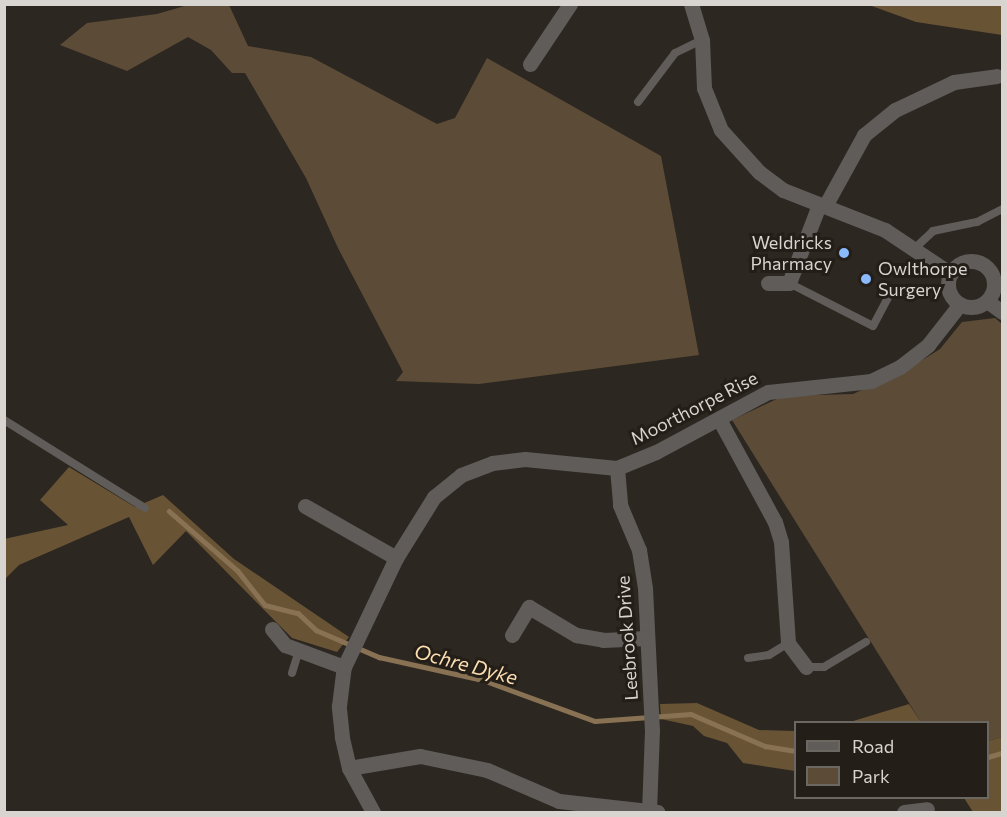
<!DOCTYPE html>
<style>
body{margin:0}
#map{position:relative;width:1007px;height:817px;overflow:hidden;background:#2c2720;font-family:Commissioner,sans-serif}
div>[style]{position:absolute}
.green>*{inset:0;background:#5c4c37}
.forest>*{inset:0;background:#685335}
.stream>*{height:4.5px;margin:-2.25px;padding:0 2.25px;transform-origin:2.25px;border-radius:2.25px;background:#887253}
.service>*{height:8px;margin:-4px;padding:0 4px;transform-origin:4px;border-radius:4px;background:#5f5c59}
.minor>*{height:15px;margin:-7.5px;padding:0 7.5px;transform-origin:7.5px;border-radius:7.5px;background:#5f5c59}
.minor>.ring{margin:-7.5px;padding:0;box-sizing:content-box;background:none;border:15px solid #5f5c59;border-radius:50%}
.dots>*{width:16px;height:16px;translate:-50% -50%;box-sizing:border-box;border:3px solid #231e17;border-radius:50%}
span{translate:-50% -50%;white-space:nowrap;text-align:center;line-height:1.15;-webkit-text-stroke:6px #231e17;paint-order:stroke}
.poi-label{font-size:18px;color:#d8d4d0}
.right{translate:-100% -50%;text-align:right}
.left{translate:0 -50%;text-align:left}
.street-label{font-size:18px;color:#d8d4d0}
.water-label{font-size:20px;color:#fddeb2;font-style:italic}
.frame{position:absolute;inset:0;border:6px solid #d8d4d0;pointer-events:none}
.legend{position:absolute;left:794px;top:721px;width:195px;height:78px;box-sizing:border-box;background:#231e17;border:2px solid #6b6761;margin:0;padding:8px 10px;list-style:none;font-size:18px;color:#d8d4d0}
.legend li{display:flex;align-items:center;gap:12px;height:30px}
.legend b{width:30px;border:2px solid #6b6761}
</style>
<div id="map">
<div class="green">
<div style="clip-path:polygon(188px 5px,229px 5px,248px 46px,311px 57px,437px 124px,455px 118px,487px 58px,661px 156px,699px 355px,479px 384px,396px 381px,403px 372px,338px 248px,306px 178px,245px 73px,232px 73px,211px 50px,188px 37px,127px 71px,60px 45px,87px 23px,157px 14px)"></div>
<div style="clip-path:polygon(995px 318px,1002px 324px,1002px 737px,988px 741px,988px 722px,921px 722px,732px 420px,783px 396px,853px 394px,908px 369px,940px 349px,962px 322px)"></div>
</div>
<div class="forest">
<div style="clip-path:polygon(869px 5px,1002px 5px,1002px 35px,916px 22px)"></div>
<div style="clip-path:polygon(69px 467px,135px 507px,163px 495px,234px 559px,349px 637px,337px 652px,292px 638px,186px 531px,153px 565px,129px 517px,19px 565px,5px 579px,4px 539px,68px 525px,40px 500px)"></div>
<div style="clip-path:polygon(697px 703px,759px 730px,795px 731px,795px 771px,743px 763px,727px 743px,704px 736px,693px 726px,661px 719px,660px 704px)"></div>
<div style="clip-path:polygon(909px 704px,921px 722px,850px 722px)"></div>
<div style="clip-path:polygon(1002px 737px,1002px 812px,973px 812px,964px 798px,988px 798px,988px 741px)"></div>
</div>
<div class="stream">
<div style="left:169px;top:511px;width:91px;rotate:41deg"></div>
<div style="left:238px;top:571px;width:43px;rotate:51.5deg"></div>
<div style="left:265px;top:605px;width:34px;rotate:14deg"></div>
<div style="left:298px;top:613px;width:25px;rotate:43deg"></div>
<div style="left:316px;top:630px;width:69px;rotate:23.2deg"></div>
<div style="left:379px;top:657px;width:107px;rotate:12.5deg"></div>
<div style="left:483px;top:680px;width:119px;rotate:20.1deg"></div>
<div style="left:595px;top:721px;width:96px;rotate:-4.2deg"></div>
<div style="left:691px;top:714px;width:81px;rotate:23.4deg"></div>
<div style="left:765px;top:746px;width:31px;rotate:9deg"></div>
<div style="left:988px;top:757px;width:15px;rotate:-16deg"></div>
</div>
<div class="service">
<div style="left:638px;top:102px;width:61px;rotate:-52.9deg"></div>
<div style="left:675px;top:53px;width:30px;rotate:-26deg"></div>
<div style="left:914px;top:249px;width:26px;rotate:-43deg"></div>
<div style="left:933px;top:231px;width:45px;rotate:-11.6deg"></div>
<div style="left:977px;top:222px;width:28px;rotate:-27deg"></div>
<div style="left:789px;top:283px;width:94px;rotate:27.1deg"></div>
<div style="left:873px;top:326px;width:38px;rotate:-62deg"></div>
<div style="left:4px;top:420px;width:166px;rotate:32deg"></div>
<div style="left:748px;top:658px;width:21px;rotate:-8deg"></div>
<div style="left:769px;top:655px;width:22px;rotate:-32deg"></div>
<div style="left:806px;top:667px;width:18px"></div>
<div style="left:824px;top:667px;width:49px;rotate:-30.8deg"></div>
<div style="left:292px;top:673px;width:24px;rotate:-73deg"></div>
</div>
<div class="minor">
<div style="left:691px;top:4px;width:38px;rotate:73deg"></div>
<div style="left:702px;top:40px;width:48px;rotate:87.6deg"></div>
<div style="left:704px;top:88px;width:45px;rotate:68deg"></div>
<div style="left:721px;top:130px;width:57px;rotate:47.9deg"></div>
<div style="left:759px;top:172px;width:30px;rotate:37deg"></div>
<div style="left:783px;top:190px;width:110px;rotate:21.4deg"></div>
<div style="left:885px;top:230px;width:79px;rotate:33.7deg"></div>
<div style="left:530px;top:64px;width:72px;rotate:-56.3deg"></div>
<div style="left:825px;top:206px;width:81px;rotate:-61.2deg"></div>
<div style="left:864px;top:135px;width:40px;rotate:-39deg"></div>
<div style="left:895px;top:110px;width:65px;rotate:-25.4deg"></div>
<div style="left:954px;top:82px;width:43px;rotate:-7.9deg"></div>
<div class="ring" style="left:948px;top:261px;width:31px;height:31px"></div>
<div style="left:768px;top:283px;width:21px"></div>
<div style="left:789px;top:283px;width:84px;rotate:-69deg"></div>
<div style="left:987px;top:301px;width:19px;rotate:36deg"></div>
<div style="left:719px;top:419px;width:117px;rotate:61.5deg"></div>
<div style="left:775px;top:522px;width:21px;rotate:73deg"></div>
<div style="left:781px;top:542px;width:101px;rotate:86deg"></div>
<div style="left:788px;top:643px;width:30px;rotate:53deg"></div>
<div style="left:617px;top:468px;width:37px;rotate:85deg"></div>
<div style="left:620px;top:505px;width:49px;rotate:67.1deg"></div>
<div style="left:639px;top:550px;width:38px;rotate:81deg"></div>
<div style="left:645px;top:588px;width:142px;rotate:87.2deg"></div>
<div style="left:652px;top:730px;width:80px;rotate:92.1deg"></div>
<div style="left:305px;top:506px;width:105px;rotate:29.7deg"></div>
<div style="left:272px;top:629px;width:21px;rotate:51deg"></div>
<div style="left:285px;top:645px;width:63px;rotate:20.4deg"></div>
<div style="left:512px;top:635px;width:33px;rotate:-59deg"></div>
<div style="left:529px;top:607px;width:55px;rotate:30.8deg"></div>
<div style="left:576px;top:635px;width:27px;rotate:10deg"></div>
<div style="left:603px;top:640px;width:44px;rotate:-2.6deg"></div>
<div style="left:349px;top:768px;width:72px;rotate:-9.6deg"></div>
<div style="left:420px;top:756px;width:68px;rotate:11.8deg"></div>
<div style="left:487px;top:770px;width:78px;rotate:23.3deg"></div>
<div style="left:559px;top:801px;width:99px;rotate:6.4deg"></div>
<div style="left:373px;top:812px;width:50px;rotate:-118.6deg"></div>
<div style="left:349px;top:768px;width:32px;rotate:-103deg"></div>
<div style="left:342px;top:737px;width:31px;rotate:-96deg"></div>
<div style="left:339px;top:706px;width:39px;rotate:-83deg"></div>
<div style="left:344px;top:667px;width:121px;rotate:-64.5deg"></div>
<div style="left:396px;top:558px;width:72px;rotate:-58.1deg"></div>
<div style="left:434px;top:497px;width:35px;rotate:-39deg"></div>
<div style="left:461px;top:475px;width:33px;rotate:-21deg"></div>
<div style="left:492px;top:463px;width:33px;rotate:-7deg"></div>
<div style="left:525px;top:459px;width:92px;rotate:5.6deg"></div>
<div style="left:617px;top:468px;width:42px;rotate:-22.3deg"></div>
<div style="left:656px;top:452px;width:127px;rotate:-28.2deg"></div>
<div style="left:768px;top:392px;width:104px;rotate:-6.1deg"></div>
<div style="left:871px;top:381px;width:32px;rotate:-26deg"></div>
<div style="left:900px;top:367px;width:36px;rotate:-38deg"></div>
<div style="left:928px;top:345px;width:52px;rotate:-52deg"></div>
<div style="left:904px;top:812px;width:23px;rotate:-7deg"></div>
</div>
<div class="dots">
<div style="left:844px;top:253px;background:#8bbafc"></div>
<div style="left:866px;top:279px;background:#8bbafc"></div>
</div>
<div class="poi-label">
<span class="right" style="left:832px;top:253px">Weldricks<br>Pharmacy</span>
<span class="left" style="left:878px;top:279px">Owlthorpe<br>Surgery</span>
</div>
<div class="street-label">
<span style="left:694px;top:408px;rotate:-27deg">Moorthorpe Rise</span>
<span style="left:627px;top:638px;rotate:-94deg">Leebrook Drive</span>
</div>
<div class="water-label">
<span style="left:466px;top:664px;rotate:15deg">Ochre Dyke</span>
</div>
<div class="frame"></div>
<ul class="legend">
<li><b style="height:8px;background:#5f5c59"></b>Road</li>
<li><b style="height:16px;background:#5c4c37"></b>Park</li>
</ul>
</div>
